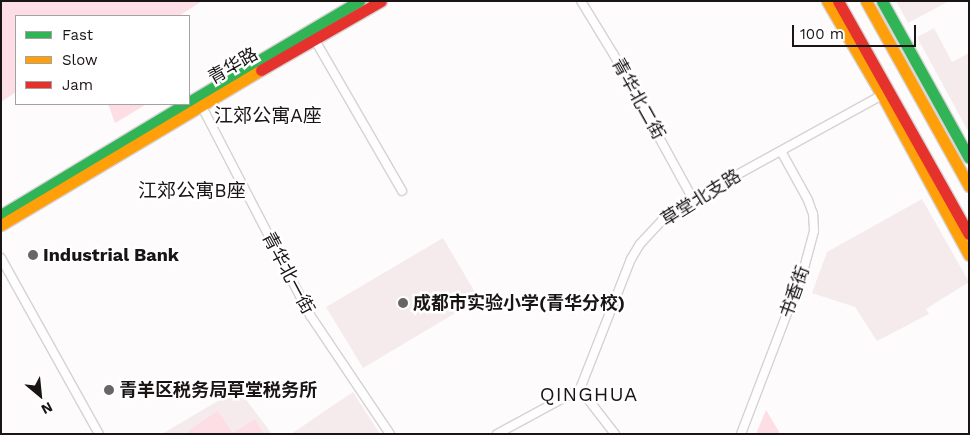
<!DOCTYPE html>
<meta charset="utf-8">
<style>
body{margin:0}
#map{position:relative;width:970px;height:435px;overflow:hidden;background:#fdfbfc;font-family:"Work Sans","Noto Sans SC",sans-serif}
div>[style]{position:absolute}
.built>*{inset:0;background:#f5ebed}
.green>*{inset:0;background:#fcdee4}
.roads{filter:drop-shadow(1px 0 #d6d2d3) drop-shadow(-1px 0 #d6d2d3) drop-shadow(0 1px #d6d2d3) drop-shadow(0 -1px #d6d2d3)}
.street>*{height:8px;margin:-4px;padding:0 4px;transform-origin:4px;border-radius:4px;background:#fffeff}
.fast>*{height:11px;margin:-5.5px;padding:0 5.5px;transform-origin:5.5px;border-radius:5.5px;background:#30b455}
.slow>*{height:11px;margin:-5.5px;padding:0 5.5px;transform-origin:5.5px;border-radius:5.5px;background:#ff9f0a}
.jam>*{height:11px;margin:-5.5px;padding:0 5.5px;transform-origin:5.5px;border-radius:5.5px;background:#e5322d}
.dots>*{width:14px;height:14px;translate:-50% -50%;box-sizing:border-box;border:2px solid #fff;border-radius:50%}
span{translate:-50% -50%;white-space:nowrap;text-align:center;line-height:1.15;-webkit-text-stroke:5px #fff;paint-order:stroke}
.street-label{font-size:18px;color:#1a1415}
.poi-label{font-size:18px;color:#1a1415;font-weight:700}
.left{translate:0 -50%;text-align:left}
.neighbourhood-label{font-size:19px;color:#1a1415}
.quarter-label{font-size:20px;color:#1a1415;letter-spacing:1px}
.frame{position:absolute;inset:0;border:2px solid #1a1415;pointer-events:none}
.legend{position:absolute;left:15px;top:15px;width:175px;height:90px;box-sizing:border-box;background:#fff;border:1px solid #a3a1a1;margin:0;padding:6px 9px;list-style:none;font-size:15px;color:#1a1415}
.legend li{display:flex;align-items:center;gap:10px;height:25px}
.legend b{width:25px;border:1px solid #a3a1a1}
.north{position:absolute;left:15px;top:370px;width:50px;height:50px;-webkit-text-stroke:4px #fff;paint-order:stroke;rotate:152deg;font-size:14px;font-weight:700;line-height:20px;text-align:center;color:#1a1415}
.north::after{content:'';display:block;margin:auto;width:18px;height:22px;background:#1a1415;clip-path:polygon(50% 0,100% 100%,50% 72%,0 100%)}
.scale{position:absolute;left:792px;top:25px;width:124px;height:22px;box-sizing:border-box;border:2px solid #1a1415;border-top:0;padding-left:6px;font-size:15px;line-height:18px;white-space:nowrap;color:#1a1415;-webkit-text-stroke:4px #fff;paint-order:stroke}
</style>
<div id="map">
<div class="built">
<div style="clip-path:polygon(896px 1px,949px 1px,908px 23px)"></div>
<div style="clip-path:polygon(934px 28px,952px 62px,969px 53px,969px 133px,917px 37px)"></div>
<div style="clip-path:polygon(922px 199px,969px 282px,926px 309px,929px 314px,877px 341px,855px 307px,812px 293px,827px 252px)"></div>
<div style="clip-path:polygon(443px 238px,479px 299px,363px 368px,326px 307px)"></div>
<div style="clip-path:polygon(238px 389px,272px 434px,162px 434px)"></div>
<div style="clip-path:polygon(353px 392px,380px 434px,291px 434px)"></div>
</div>
<div class="green">
<div style="clip-path:polygon(1px 1px,202px 1px,179px 16px,16px 16px,16px 92px,1px 102px)"></div>
<div style="clip-path:polygon(108px 104px,147px 104px,115px 123px)"></div>
<div style="clip-path:polygon(766px 410px,778px 430px,780px 434px,756px 434px)"></div>
<div style="clip-path:polygon(218px 411px,233px 433px,255px 419px,264px 434px,188px 434px,189px 430px)"></div>
</div>
<div class="roads">
<div class="street">
<div style="left:581px;top:1px;width:63px;rotate:58.6deg"></div>
<div style="left:614px;top:55px;width:164px;rotate:61.3deg"></div>
<div style="left:312px;top:35px;width:180px;rotate:60deg"></div>
<div style="left:201px;top:105px;width:237px;rotate:62.6deg"></div>
<div style="left:310px;top:315px;width:143px;rotate:56.1deg"></div>
<div style="left:1px;top:258px;width:201px;rotate:60.9deg"></div>
<div style="left:580px;top:389px;width:57px;rotate:52.1deg"></div>
<div style="left:497px;top:434px;width:94px;rotate:-28.5deg"></div>
<div style="left:580px;top:389px;width:140px;rotate:-68.6deg"></div>
<div style="left:631px;top:259px;width:17px;rotate:-59deg"></div>
<div style="left:640px;top:244px;width:33px;rotate:-47deg"></div>
<div style="left:662px;top:220px;width:37px;rotate:-34deg"></div>
<div style="left:693px;top:199px;width:216px;rotate:-28.8deg"></div>
<div style="left:741px;top:434px;width:173px;rotate:-69.1deg"></div>
<div style="left:803px;top:272px;width:42px;rotate:-75deg"></div>
<div style="left:814px;top:231px;width:17px;rotate:-93deg"></div>
<div style="left:813px;top:214px;width:15px;rotate:-110deg"></div>
<div style="left:808px;top:200px;width:56px;rotate:-118.9deg"></div>
</div>
<div class="fast">
<div style="left:882px;top:1px;width:179px;rotate:61deg"></div>
<div style="left:189px;top:102px;width:198px;rotate:-30.7deg"></div>
<div style="left:1px;top:215px;width:215px;rotate:-31.1deg"></div>
</div>
<div class="slow">
<div style="left:827px;top:1px;width:109px;rotate:59.7deg"></div>
<div style="left:882px;top:95px;width:182px;rotate:61.5deg"></div>
<div style="left:866px;top:1px;width:212px;rotate:60.9deg"></div>
<div style="left:1px;top:225px;width:303px;rotate:-30.8deg"></div>
</div>
<div class="jam">
<div style="left:838px;top:1px;width:267px;rotate:60.7deg"></div>
<div style="left:261px;top:70px;width:138px;rotate:-29.9deg"></div>
</div>
</div>
<div class="dots">
<div style="left:33px;top:255px;background:#696566"></div>
<div style="left:403px;top:303px;background:#696566"></div>
<div style="left:109px;top:390px;background:#696566"></div>
</div>
<div class="street-label">
<span style="left:233px;top:66px;rotate:-30deg">青华路</span>
<span style="left:638px;top:99px;rotate:61deg">青华北二街</span>
<span style="left:701px;top:198px;rotate:-32deg">草堂北支路</span>
<span style="left:288px;top:273px;rotate:62deg">青华北一街</span>
<span style="left:795px;top:292px;rotate:-70deg">书香街</span>
</div>
<div class="poi-label">
<span class="left" style="left:43px;top:255px">Industrial Bank</span>
<span class="left" style="left:413px;top:303px">成都市实验小学(青华分校)</span>
<span class="left" style="left:119px;top:390px">青羊区税务局草堂税务所</span>
</div>
<div class="neighbourhood-label">
<span style="left:268px;top:116px">江郊公寓A座</span>
<span style="left:192px;top:191px">江郊公寓B座</span>
</div>
<div class="quarter-label">
<span style="left:589px;top:394px">QINGHUA</span>
</div>
<div class="frame"></div>
<ul class="legend">
<li><b style="height:6px;background:#30b455"></b>Fast</li>
<li><b style="height:6px;background:#ff9f0a"></b>Slow</li>
<li><b style="height:6px;background:#e5322d"></b>Jam</li>
</ul>
<div class="north">N</div>
<div class="scale">100 m</div>
</div>
